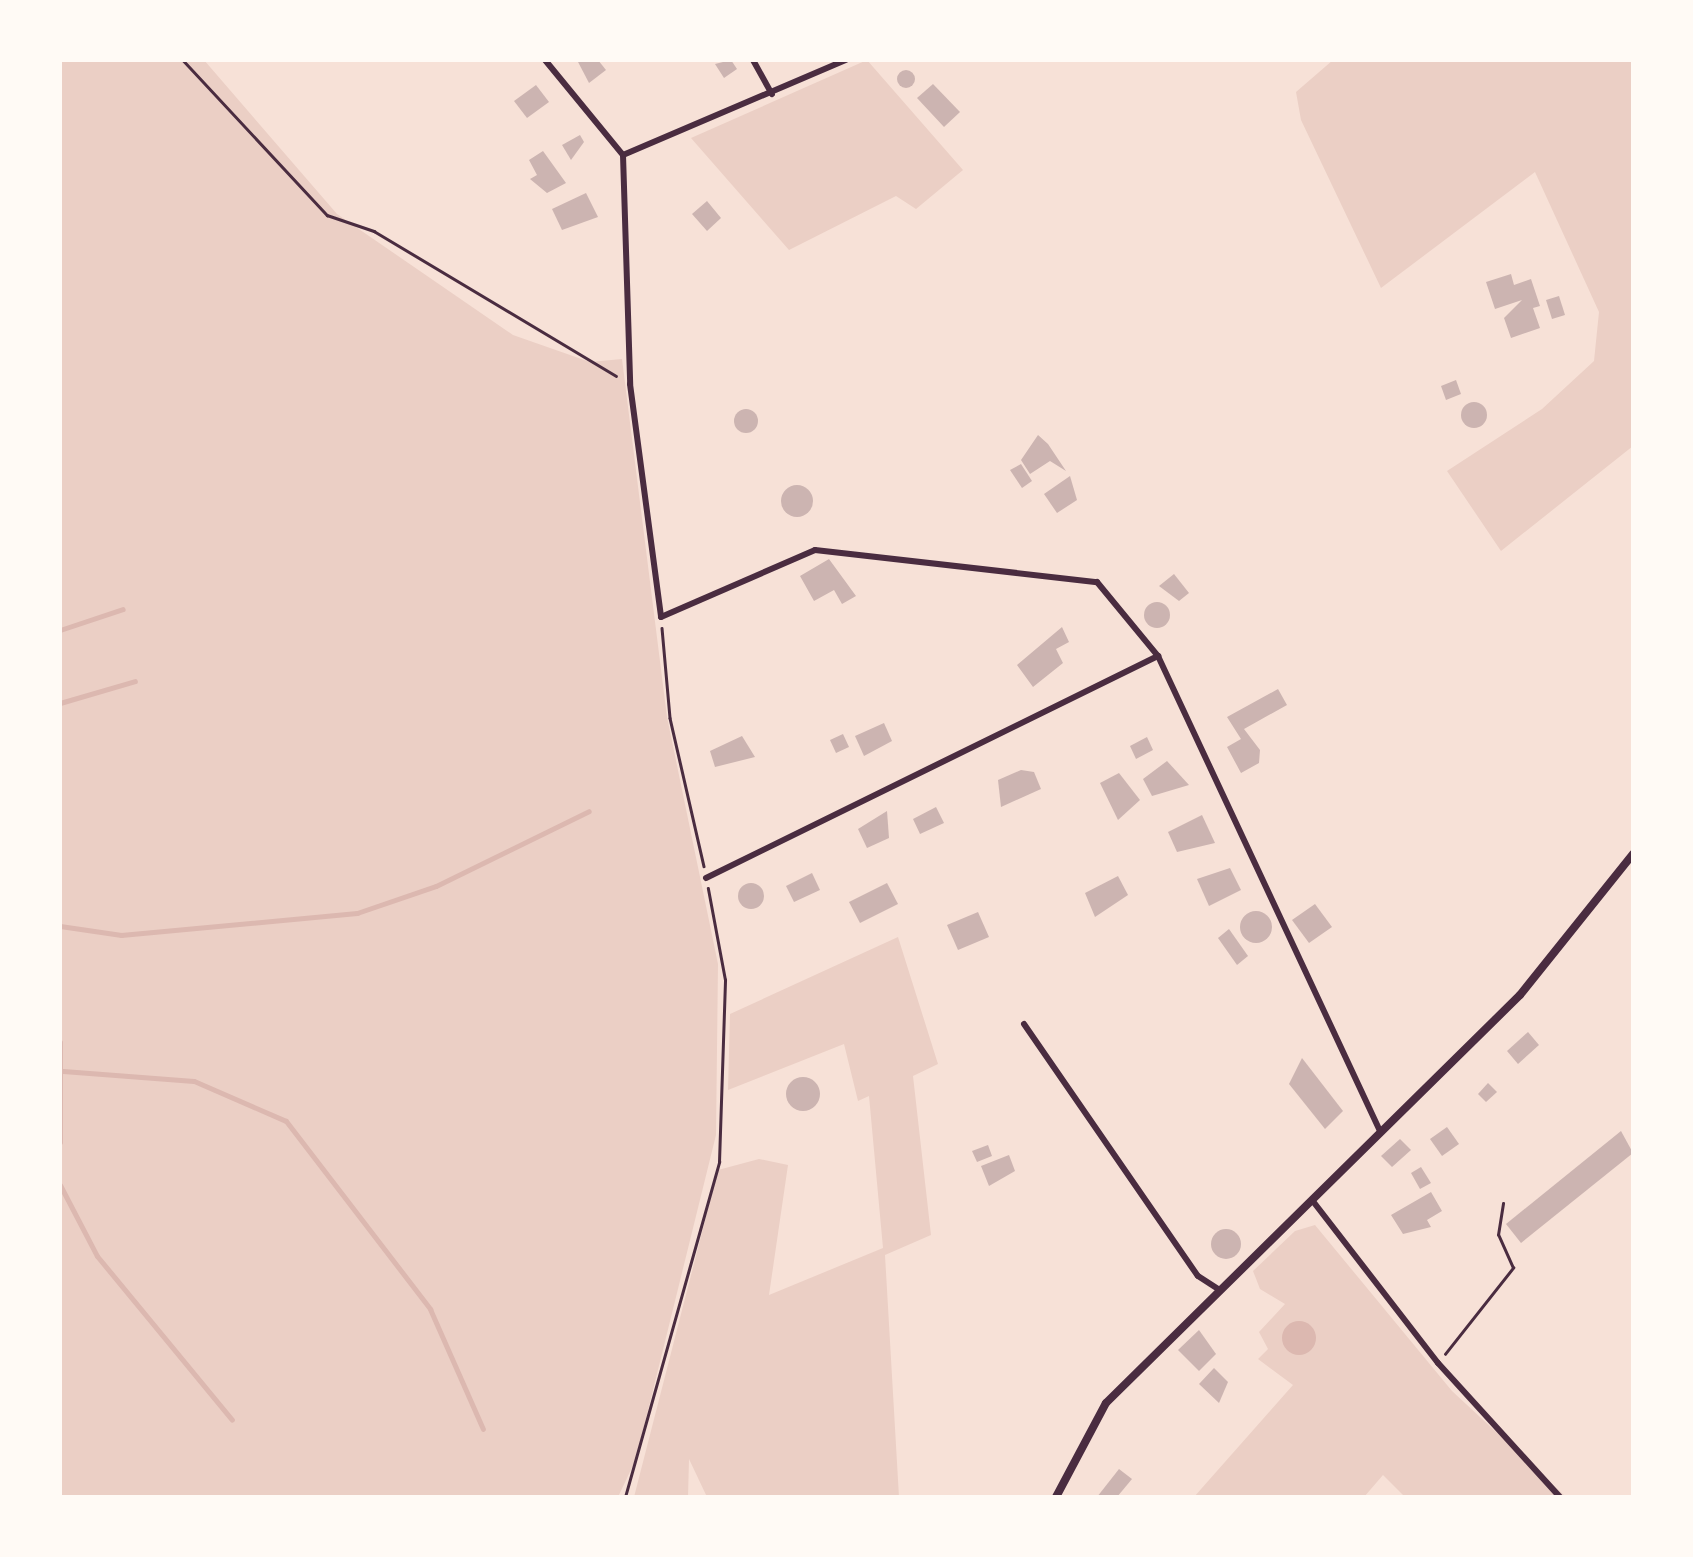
<!DOCTYPE html>
<style>
body{margin:0}
#map{position:relative;width:1693px;height:1557px;overflow:hidden;background:#f7e1d7;font-family:"Open Sans",sans-serif}
div>[style]{position:absolute}
.green>*{inset:0;background:#ebcfc5}
.water>*{inset:0;background:#dcb8b0}
.round{border-radius:50%}
.stream>*{height:5px;margin:-2.5px;padding:0 2.5px;transform-origin:2.5px;border-radius:2.5px;background:#dcb8b0}
.building>*{inset:0;background:#ccb4b1}
.path>*{height:2.5px;margin:-1.25px;padding:0 1.25px;transform-origin:1.25px;border-radius:1.25px;background:#4a2c40}
.minor>*{height:6px;margin:-3px;padding:0 3px;transform-origin:3px;border-radius:3px;background:#4a2c40}
.tertiary>*{height:8px;margin:-4px;padding:0 4px;transform-origin:4px;border-radius:4px;background:#4a2c40}
span{translate:-50% -50%;white-space:nowrap;text-align:center;line-height:1.15;-webkit-text-stroke:10px #fffaf5;paint-order:stroke}
.frame{position:absolute;inset:0;border:62px solid #fffaf5;pointer-events:none}
</style>
<div id="map">
<div class="green">
<div style="clip-path:polygon(60px 60px,204px 60px,337px 214px,513px 335px,590px 362px,622px 359px,667px 717px,718px 964px,716px 1135px,636px 1459px,618px 1497px,60px 1497px)"></div>
<div style="clip-path:polygon(867px 60px,963px 170px,916px 209px,896px 196px,789px 250px,691px 138px)"></div>
<div style="clip-path:polygon(1333px 60px,1633px 60px,1633px 446px,1501px 551px,1447px 471px,1542px 409px,1594px 361px,1599px 312px,1535px 172px,1381px 288px,1301px 120px,1296px 92px)"></div>
<div style="clip-path:polygon(898px 937px,938px 1064px,913px 1076px,931px 1235px,885px 1255px,899px 1497px,707px 1497px,689px 1459px,688px 1497px,634px 1497px,718px 1170px,759px 1159px,788px 1165px,769px 1295px,883px 1248px,869px 1096px,858px 1101px,844px 1044px,728px 1090px,730px 1014px)"></div>
<div style="clip-path:polygon(1315px 1225px,1452px 1391px,1566px 1497px,1405px 1497px,1383px 1475px,1364px 1497px,1194px 1497px,1293px 1385px,1258px 1359px,1268px 1349px,1259px 1332px,1285px 1304px,1260px 1289px,1253px 1271px,1295px 1231px)"></div>
</div>
<div class="water">
<div class="round" style="left:1282px;top:1321px;width:34px;height:34px"></div>
</div>
<div class="stream">
<div style="left:60px;top:630px;width:66px;rotate:-18.4deg"></div>
<div style="left:60px;top:703px;width:78px;rotate:-16.3deg"></div>
<div style="left:60px;top:926px;width:62px;rotate:8.4deg"></div>
<div style="left:121px;top:935px;width:237px;rotate:-5.3deg"></div>
<div style="left:357px;top:913px;width:83px;rotate:-18.9deg"></div>
<div style="left:436px;top:886px;width:170px;rotate:-26.1deg"></div>
<div style="left:60px;top:1042px;width:100px;rotate:90deg"></div>
<div style="left:63px;top:1071px;width:131px;rotate:4.4deg"></div>
<div style="left:194px;top:1081px;width:100px;rotate:23.5deg"></div>
<div style="left:286px;top:1121px;width:237px;rotate:52.5deg"></div>
<div style="left:430px;top:1309px;width:131px;rotate:66.2deg"></div>
<div style="left:60px;top:1185px;width:80px;rotate:62.5deg"></div>
<div style="left:97px;top:1256px;width:212px;rotate:50.5deg"></div>
</div>
<div class="building">
<div style="clip-path:polygon(577px 60px,598px 60px,606px 70px,589px 83px)"></div>
<div style="clip-path:polygon(731px 60px,737px 69px,724px 78px,715px 64px)"></div>
<div class="round" style="left:897px;top:70px;width:18px;height:18px"></div>
<div style="clip-path:polygon(933px 84px,960px 112px,944px 127px,917px 98px)"></div>
<div style="clip-path:polygon(536px 85px,549px 102px,527px 118px,514px 101px)"></div>
<div style="clip-path:polygon(580px 135px,584px 142px,571px 160px,562px 145px)"></div>
<div style="clip-path:polygon(543px 151px,566px 183px,547px 193px,530px 179px,537px 175px,529px 160px)"></div>
<div style="clip-path:polygon(586px 193px,598px 217px,562px 230px,552px 209px)"></div>
<div style="clip-path:polygon(707px 201px,721px 218px,707px 231px,692px 214px)"></div>
<div style="clip-path:polygon(1511px 274px,1514px 285px,1531px 279px,1540px 306px,1533px 308px,1540px 328px,1511px 338px,1504px 318px,1522px 300px,1495px 309px,1486px 282px)"></div>
<div style="clip-path:polygon(1559px 296px,1565px 315px,1552px 319px,1546px 300px)"></div>
<div style="clip-path:polygon(1456px 380px,1461px 394px,1446px 400px,1441px 386px)"></div>
<div class="round" style="left:1461px;top:402px;width:26px;height:26px"></div>
<div class="round" style="left:734px;top:409px;width:24px;height:24px"></div>
<div style="clip-path:polygon(1038px 435px,1048px 444px,1066px 471px,1050px 461px,1030px 474px,1021px 460px)"></div>
<div style="clip-path:polygon(1021px 464px,1032px 481px,1022px 488px,1010px 470px)"></div>
<div style="clip-path:polygon(1070px 476px,1077px 500px,1057px 513px,1044px 494px)"></div>
<div class="round" style="left:781px;top:485px;width:32px;height:32px"></div>
<div style="clip-path:polygon(829px 559px,856px 596px,842px 604px,834px 590px,814px 601px,800px 576px)"></div>
<div style="clip-path:polygon(1174px 574px,1189px 593px,1179px 601px,1159px 586px)"></div>
<div class="round" style="left:1144px;top:602px;width:26px;height:26px"></div>
<div style="clip-path:polygon(1062px 627px,1069px 642px,1056px 649px,1063px 663px,1033px 687px,1017px 665px)"></div>
<div style="clip-path:polygon(1278px 689px,1287px 705px,1244px 729px,1260px 750px,1259px 763px,1241px 773px,1227px 747px,1241px 739px,1227px 717px)"></div>
<div style="clip-path:polygon(884px 723px,892px 741px,864px 756px,855px 736px)"></div>
<div style="clip-path:polygon(843px 734px,849px 747px,836px 753px,830px 740px)"></div>
<div style="clip-path:polygon(742px 736px,755px 757px,715px 767px,710px 751px)"></div>
<div style="clip-path:polygon(1147px 737px,1153px 750px,1136px 759px,1130px 746px)"></div>
<div style="clip-path:polygon(1167px 761px,1189px 785px,1152px 796px,1143px 779px)"></div>
<div style="clip-path:polygon(1021px 770px,1034px 772px,1041px 789px,1001px 807px,998px 780px)"></div>
<div style="clip-path:polygon(1119px 773px,1140px 800px,1118px 820px,1100px 783px)"></div>
<div style="clip-path:polygon(936px 807px,944px 823px,920px 834px,913px 819px)"></div>
<div style="clip-path:polygon(887px 811px,889px 838px,867px 848px,858px 829px)"></div>
<div style="clip-path:polygon(1202px 815px,1215px 843px,1177px 852px,1168px 832px)"></div>
<div style="clip-path:polygon(1230px 868px,1241px 890px,1209px 906px,1197px 879px)"></div>
<div style="clip-path:polygon(812px 873px,820px 890px,794px 902px,786px 886px)"></div>
<div style="clip-path:polygon(1118px 876px,1128px 895px,1095px 917px,1085px 893px)"></div>
<div class="round" style="left:738px;top:883px;width:26px;height:26px"></div>
<div style="clip-path:polygon(887px 883px,898px 904px,860px 923px,849px 902px)"></div>
<div style="clip-path:polygon(1315px 904px,1332px 927px,1309px 943px,1292px 920px)"></div>
<div class="round" style="left:1240px;top:911px;width:32px;height:32px"></div>
<div style="clip-path:polygon(978px 912px,989px 937px,958px 950px,947px 925px)"></div>
<div style="clip-path:polygon(1229px 929px,1248px 956px,1237px 965px,1218px 938px)"></div>
<div style="clip-path:polygon(1528px 1032px,1539px 1045px,1518px 1064px,1507px 1051px)"></div>
<div style="clip-path:polygon(1302px 1058px,1343px 1111px,1325px 1129px,1289px 1084px)"></div>
<div class="round" style="left:786px;top:1077px;width:34px;height:34px"></div>
<div style="clip-path:polygon(1488px 1083px,1497px 1092px,1486px 1102px,1478px 1094px)"></div>
<div style="clip-path:polygon(1447px 1127px,1459px 1144px,1442px 1156px,1430px 1139px)"></div>
<div style="clip-path:polygon(1621px 1131px,1633px 1153px,1521px 1243px,1506px 1224px)"></div>
<div style="clip-path:polygon(1400px 1139px,1411px 1150px,1392px 1167px,1381px 1156px)"></div>
<div style="clip-path:polygon(988px 1145px,992px 1156px,977px 1162px,972px 1151px)"></div>
<div style="clip-path:polygon(1009px 1155px,1015px 1171px,989px 1186px,981px 1166px)"></div>
<div style="clip-path:polygon(1421px 1167px,1431px 1183px,1420px 1189px,1411px 1173px)"></div>
<div style="clip-path:polygon(1431px 1192px,1442px 1211px,1427px 1220px,1431px 1227px,1403px 1234px,1391px 1215px)"></div>
<div class="round" style="left:1211px;top:1229px;width:30px;height:30px"></div>
<div style="clip-path:polygon(1199px 1330px,1216px 1354px,1199px 1371px,1178px 1350px)"></div>
<div style="clip-path:polygon(1214px 1368px,1228px 1382px,1219px 1403px,1199px 1384px)"></div>
<div style="clip-path:polygon(1119px 1469px,1132px 1479px,1117px 1497px,1097px 1497px)"></div>
</div>
<div class="path">
<div style="left:183px;top:60px;width:212px;rotate:47.1deg"></div>
<div style="left:327px;top:215px;width:50px;rotate:18.8deg"></div>
<div style="left:374px;top:231px;width:282px;rotate:30.9deg"></div>
<div style="left:662px;top:628px;width:90px;rotate:84.9deg"></div>
<div style="left:670px;top:718px;width:152px;rotate:77.1deg"></div>
<div style="left:1445px;top:1354px;width:110px;rotate:-51.7deg"></div>
<div style="left:1513px;top:1268px;width:36px;rotate:-114deg"></div>
<div style="left:1498px;top:1235px;width:32px;rotate:-81deg"></div>
<div style="left:625px;top:1497px;width:348px;rotate:-74.3deg"></div>
<div style="left:719px;top:1162px;width:182px;rotate:-88.1deg"></div>
<div style="left:725px;top:980px;width:93px;rotate:-100.6deg"></div>
</div>
<div class="minor">
<div style="left:545px;top:60px;width:123px;rotate:50.6deg"></div>
<div style="left:753px;top:60px;width:39px;rotate:61deg"></div>
<div style="left:623px;top:155px;width:229px;rotate:88.2deg"></div>
<div style="left:630px;top:384px;width:235px;rotate:82.4deg"></div>
<div style="left:661px;top:617px;width:168px;rotate:-23.5deg"></div>
<div style="left:815px;top:550px;width:284px;rotate:6.5deg"></div>
<div style="left:1097px;top:582px;width:96px;rotate:50.5deg"></div>
<div style="left:1158px;top:656px;width:524px;rotate:64.95deg"></div>
<div style="left:623px;top:155px;width:242px;rotate:-23.1deg"></div>
<div style="left:706px;top:878px;width:504px;rotate:-26.16deg"></div>
<div style="left:1024px;top:1024px;width:306px;rotate:55.4deg"></div>
<div style="left:1198px;top:1276px;width:24px;rotate:33deg"></div>
<div style="left:1312px;top:1200px;width:206px;rotate:52.3deg"></div>
<div style="left:1438px;top:1363px;width:181px;rotate:47.7deg"></div>
</div>
<div class="tertiary">
<div style="left:1056px;top:1497px;width:106px;rotate:-62deg"></div>
<div style="left:1106px;top:1403px;width:581px;rotate:-44.58deg"></div>
<div style="left:1520px;top:995px;width:181px;rotate:-51.3deg"></div>
</div>
<div class="frame"></div>
</div>
